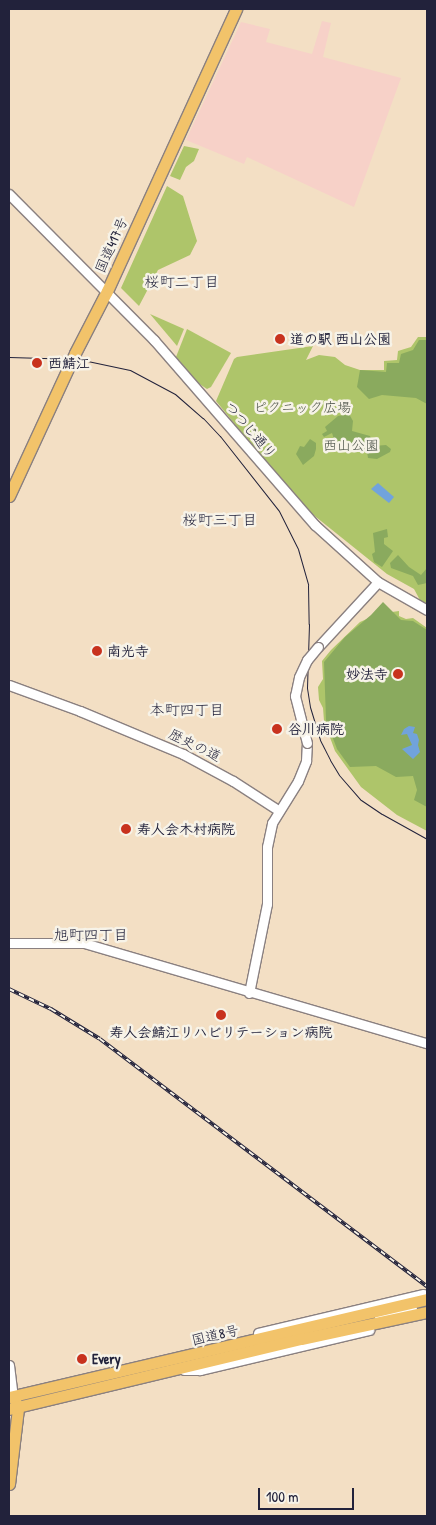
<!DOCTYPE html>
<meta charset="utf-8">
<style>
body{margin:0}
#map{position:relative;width:436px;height:1525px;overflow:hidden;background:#f3dfc4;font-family:"Patrick Hand","Klee One",sans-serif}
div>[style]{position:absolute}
.built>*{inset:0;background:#f7d1c8}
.green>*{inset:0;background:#aec56a}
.forest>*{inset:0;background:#8aaa5e}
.water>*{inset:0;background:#71a3dc}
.tertiary-tunnel>*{height:9px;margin-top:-4.5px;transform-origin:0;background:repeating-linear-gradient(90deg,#c9b9a9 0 9px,transparent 0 13.5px)}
.roads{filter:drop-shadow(1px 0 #8a8080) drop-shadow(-1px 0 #8a8080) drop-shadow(0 1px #8a8080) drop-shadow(0 -1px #8a8080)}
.tertiary>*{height:9px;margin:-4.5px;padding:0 4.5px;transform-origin:4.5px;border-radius:4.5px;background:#fff}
.primary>*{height:11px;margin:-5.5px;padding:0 5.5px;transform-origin:5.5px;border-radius:5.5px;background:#f2c36a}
.trunk>*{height:11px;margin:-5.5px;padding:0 5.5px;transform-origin:5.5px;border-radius:5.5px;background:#f2c36a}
.tram>*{height:1px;margin:-0.5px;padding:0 0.5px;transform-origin:0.5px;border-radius:0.5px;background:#22223b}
.rail>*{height:4px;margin-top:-2px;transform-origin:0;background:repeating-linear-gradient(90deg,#f7f3e8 0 5.5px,#22223b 0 11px);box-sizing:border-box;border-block:1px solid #22223b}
.bridges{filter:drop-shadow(1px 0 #8a8080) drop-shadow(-1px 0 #8a8080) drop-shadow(0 1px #8a8080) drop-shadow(0 -1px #8a8080)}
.tertiary-bridge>*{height:9px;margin:-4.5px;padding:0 4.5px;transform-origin:4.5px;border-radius:4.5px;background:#fff}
.dots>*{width:14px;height:14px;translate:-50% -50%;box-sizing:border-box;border:2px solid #f7f3e8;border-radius:50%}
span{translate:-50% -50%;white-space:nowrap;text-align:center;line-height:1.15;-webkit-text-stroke:5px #f7f3e8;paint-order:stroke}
.street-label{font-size:14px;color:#22223b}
.poi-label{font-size:14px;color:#22223b;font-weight:700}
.left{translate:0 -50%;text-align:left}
.right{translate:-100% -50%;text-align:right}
.park-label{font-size:14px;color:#4c5349}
.neighbourhood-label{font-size:15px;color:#22223b}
.frame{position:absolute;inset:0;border:10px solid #22223b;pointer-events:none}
.scale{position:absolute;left:258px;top:1488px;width:96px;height:22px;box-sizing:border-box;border:2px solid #22223b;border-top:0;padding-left:6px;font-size:15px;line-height:18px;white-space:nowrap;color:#22223b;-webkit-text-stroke:4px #f7f3e8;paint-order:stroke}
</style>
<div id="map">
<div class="built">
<div style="clip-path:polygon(322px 21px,331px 23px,323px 57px,401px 78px,354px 207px,247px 157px,244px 164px,186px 140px,241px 22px,270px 29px,266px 42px,312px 54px)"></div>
</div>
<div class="green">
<div style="clip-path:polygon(184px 146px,199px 149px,194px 161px,186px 167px,180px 180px,170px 176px)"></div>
<div style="clip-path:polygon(167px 186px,183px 196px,197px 241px,190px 255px,158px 270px,139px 306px,121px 288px)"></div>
<div style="clip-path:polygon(150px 314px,184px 329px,177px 346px)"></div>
<div style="clip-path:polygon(187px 329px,231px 353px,211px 387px,207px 389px,198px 383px,176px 357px)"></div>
<div style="clip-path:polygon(418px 337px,427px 337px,427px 605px,421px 602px,414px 589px,387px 574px,311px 513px,275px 474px,216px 401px,234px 359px,237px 357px,313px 346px,306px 360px,319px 355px,335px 357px,345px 365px,360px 370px,384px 370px,384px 361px,397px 360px,398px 351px,411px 347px)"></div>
<div style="clip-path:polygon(399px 611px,399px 616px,406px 619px,413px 618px,427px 628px,427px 831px,397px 815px,361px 787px,335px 751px,324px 721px,323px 708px,319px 700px,318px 687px,323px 679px,322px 661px,331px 650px,360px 622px,378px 614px)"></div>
</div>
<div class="forest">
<div style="clip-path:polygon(419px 340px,427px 340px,427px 404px,416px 398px,382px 395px,369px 399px,357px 387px,360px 370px,386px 372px,387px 363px,399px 363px,401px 354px,413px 350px)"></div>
<div style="clip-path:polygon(349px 414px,353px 421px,352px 431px,370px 436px,374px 446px,386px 445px,391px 449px,390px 452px,377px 459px,368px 458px,367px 452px,362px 450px,347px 453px,335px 442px,332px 433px,324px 437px,322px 434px,327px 431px,325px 427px,338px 416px)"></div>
<div style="clip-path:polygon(310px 439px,316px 443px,316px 449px,314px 456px,303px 465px,296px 454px,300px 446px,304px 447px)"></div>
<div style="clip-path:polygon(387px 529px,388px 537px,384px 538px,384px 544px,393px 551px,382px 567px,374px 562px,372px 554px,375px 552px,373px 533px)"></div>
<div style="clip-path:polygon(398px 555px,409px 567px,421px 575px,427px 568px,427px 583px,418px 585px,413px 576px,391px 568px,390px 563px)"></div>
<div style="clip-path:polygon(383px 602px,401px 620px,413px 621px,427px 630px,427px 807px,414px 800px,417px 790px,413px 776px,396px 777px,376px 766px,350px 767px,337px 749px,326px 720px,324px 662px,345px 637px,371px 615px)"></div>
</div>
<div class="water">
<div style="clip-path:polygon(378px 483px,394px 497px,389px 503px,371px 489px)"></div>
<div style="clip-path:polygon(409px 726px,415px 727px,413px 733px,417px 734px,419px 740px,418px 745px,420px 752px,413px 759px,402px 749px,412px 745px,407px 734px,401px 735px,404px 729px)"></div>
</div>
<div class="tertiary-tunnel">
<div style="left:412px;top:1309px;width:16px;rotate:-15deg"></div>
</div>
<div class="roads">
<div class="tertiary">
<div style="left:9px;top:194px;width:206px;rotate:45.2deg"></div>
<div style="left:154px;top:340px;width:245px;rotate:49deg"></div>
<div style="left:315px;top:525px;width:85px;rotate:42.1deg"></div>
<div style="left:378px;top:582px;width:56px;rotate:29.7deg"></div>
<div style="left:318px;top:647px;width:88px;rotate:-47.3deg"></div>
<div style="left:9px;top:685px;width:76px;rotate:20.1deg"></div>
<div style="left:80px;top:711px;width:112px;rotate:22.7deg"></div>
<div style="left:183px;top:754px;width:57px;rotate:28.4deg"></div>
<div style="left:233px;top:781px;width:54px;rotate:32.8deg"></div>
<div style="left:9px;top:943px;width:75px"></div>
<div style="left:84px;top:943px;width:357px;rotate:16.3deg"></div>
<div style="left:249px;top:993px;width:91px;rotate:-78.6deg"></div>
<div style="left:267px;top:904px;width:57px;rotate:-90deg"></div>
<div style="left:267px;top:847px;width:25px;rotate:-78deg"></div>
<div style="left:272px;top:823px;width:49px;rotate:-58.2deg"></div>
<div style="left:298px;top:781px;width:22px;rotate:-68deg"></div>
<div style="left:306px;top:761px;width:18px;rotate:-87deg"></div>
<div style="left:379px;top:1317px;width:34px;rotate:-14deg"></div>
<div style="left:258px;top:1333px;width:170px;rotate:-13.3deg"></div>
<div style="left:9px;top:1365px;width:32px;rotate:83deg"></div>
<div style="left:184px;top:1370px;width:16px"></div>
<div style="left:200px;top:1370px;width:174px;rotate:-13.3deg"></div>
</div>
<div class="primary">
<div style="left:9px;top:1484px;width:77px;rotate:-83.2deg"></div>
<div style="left:18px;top:1408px;width:11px;rotate:-112deg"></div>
</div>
<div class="trunk">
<div style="left:9px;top:496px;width:157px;rotate:-65.2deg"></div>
<div style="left:75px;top:353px;width:70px;rotate:-62.7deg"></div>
<div style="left:107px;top:291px;width:310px;rotate:-65.4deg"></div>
<div style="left:9px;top:1397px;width:429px;rotate:-13.2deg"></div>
<div style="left:9px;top:1409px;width:300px;rotate:-13.5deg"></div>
<div style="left:301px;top:1339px;width:129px;rotate:-12.1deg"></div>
</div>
</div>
<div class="tram">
<div style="left:9px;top:357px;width:69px;rotate:1.7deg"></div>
<div style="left:78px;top:359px;width:53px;rotate:11.9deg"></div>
<div style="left:130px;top:370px;width:51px;rotate:28.1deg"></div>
<div style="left:175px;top:394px;width:37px;rotate:41deg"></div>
<div style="left:203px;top:418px;width:25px;rotate:47deg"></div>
<div style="left:220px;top:436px;width:95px;rotate:51.8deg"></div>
<div style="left:279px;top:511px;width:42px;rotate:63.4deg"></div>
<div style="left:298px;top:549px;width:37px;rotate:74deg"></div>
<div style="left:308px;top:585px;width:39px;rotate:89deg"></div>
<div style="left:309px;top:624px;width:64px;rotate:91.8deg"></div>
<div style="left:307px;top:688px;width:19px;rotate:81deg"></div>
<div style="left:310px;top:707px;width:34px;rotate:73deg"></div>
<div style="left:320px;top:740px;width:22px;rotate:63deg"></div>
<div style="left:330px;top:760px;width:17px;rotate:59deg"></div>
<div style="left:339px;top:775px;width:33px;rotate:49deg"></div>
<div style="left:361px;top:800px;width:25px;rotate:34deg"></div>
<div style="left:382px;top:814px;width:51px;rotate:29.1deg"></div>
</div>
<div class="rail">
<div style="left:9px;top:989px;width:47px;rotate:25.5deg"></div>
<div style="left:51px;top:1009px;width:57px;rotate:31.5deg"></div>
<div style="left:100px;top:1039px;width:410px;rotate:37.1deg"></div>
</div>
<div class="bridges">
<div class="tertiary-bridge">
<div style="left:307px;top:743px;width:49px;rotate:-104.3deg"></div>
<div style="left:295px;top:696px;width:19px;rotate:-78deg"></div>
<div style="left:299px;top:677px;width:19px;rotate:-65deg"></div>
<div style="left:307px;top:660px;width:17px;rotate:-50deg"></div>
</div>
</div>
<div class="dots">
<div style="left:280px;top:339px;background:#c8321e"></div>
<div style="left:37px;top:363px;background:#c8321e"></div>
<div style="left:97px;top:651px;background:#c8321e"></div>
<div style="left:398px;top:674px;background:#c8321e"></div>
<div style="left:277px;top:729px;background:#c8321e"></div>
<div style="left:126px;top:829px;background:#c8321e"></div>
<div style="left:221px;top:1015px;background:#c8321e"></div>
<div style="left:82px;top:1359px;background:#c8321e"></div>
</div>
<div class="street-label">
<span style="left:111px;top:245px;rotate:-66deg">国道417号</span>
<span style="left:251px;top:430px;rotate:49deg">つつじ通り</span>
<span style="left:195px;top:745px;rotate:26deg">歴史の道</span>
<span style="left:215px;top:1335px;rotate:-13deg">国道8号</span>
</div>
<div class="poi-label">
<span class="left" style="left:290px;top:339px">道の駅 西山公園</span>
<span class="left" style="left:48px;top:363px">西鯖江</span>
<span class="left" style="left:107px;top:651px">南光寺</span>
<span class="right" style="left:388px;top:674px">妙法寺</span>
<span class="left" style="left:288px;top:729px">谷川病院</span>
<span class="left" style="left:137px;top:829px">寿人会木村病院</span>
<span style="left:221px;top:1032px">寿人会鯖江リハビリテーション病院</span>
<span class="left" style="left:92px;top:1359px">Every</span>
</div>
<div class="park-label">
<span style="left:302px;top:407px">ピクニック広場</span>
<span style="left:351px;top:445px">西山公園</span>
</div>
<div class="neighbourhood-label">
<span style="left:182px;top:282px">桜町二丁目</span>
<span style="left:220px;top:520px">桜町三丁目</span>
<span style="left:187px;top:710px">本町四丁目</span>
<span style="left:91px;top:935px">旭町四丁目</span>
</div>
<div class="frame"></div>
<div class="scale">100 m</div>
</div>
